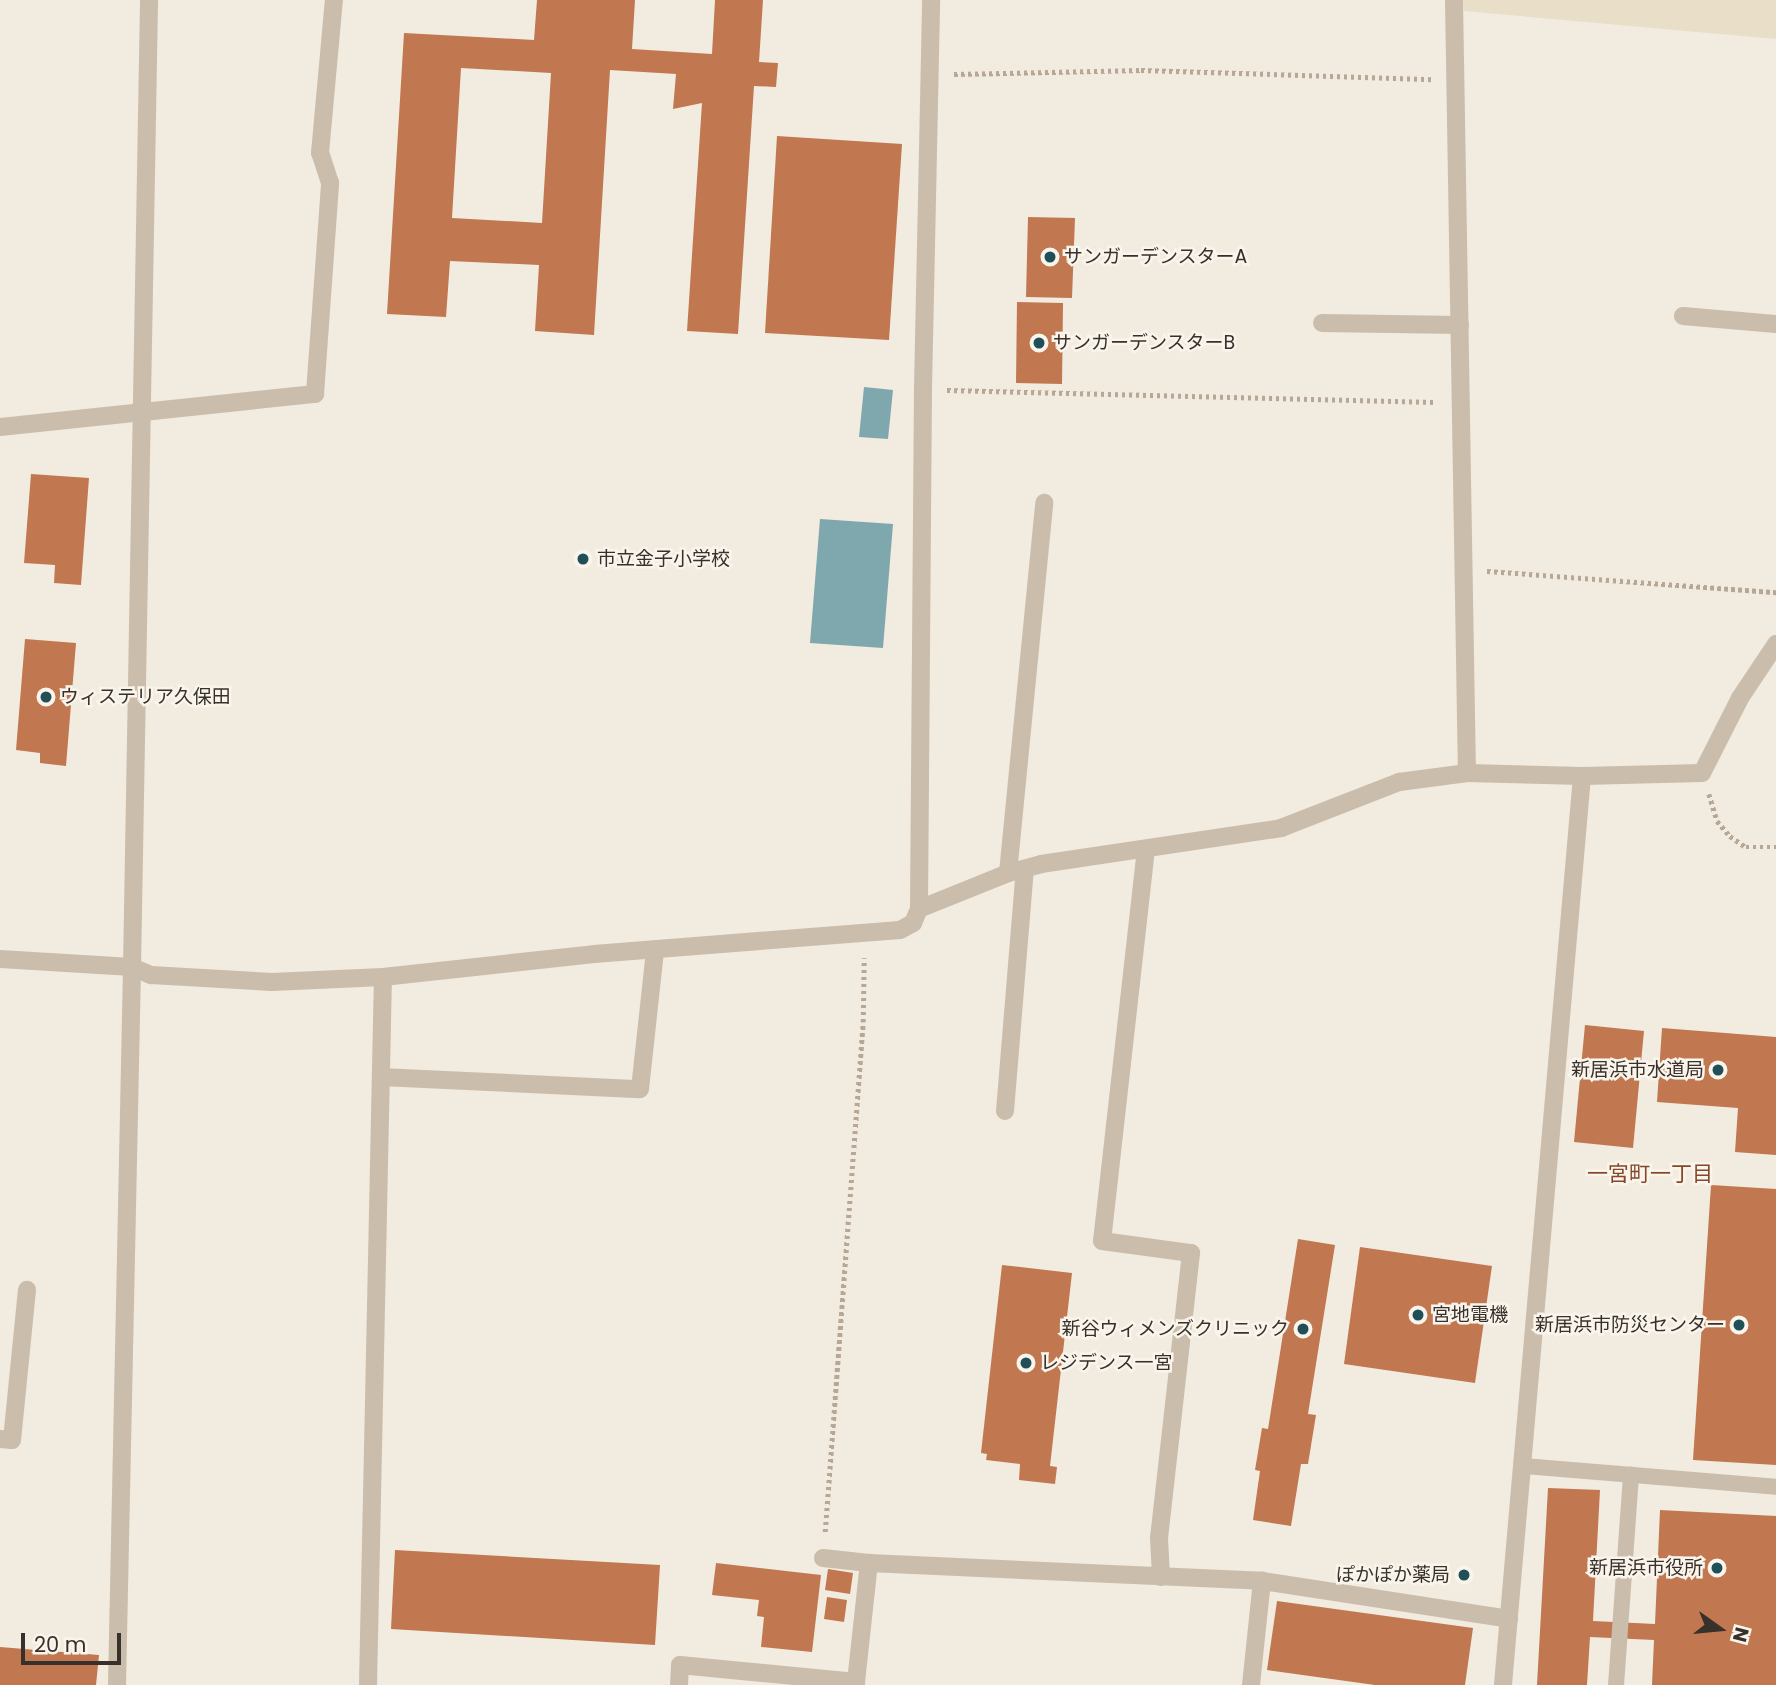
<!DOCTYPE html>
<meta charset="utf-8">
<style>
body{margin:0}
#map{position:relative;width:1776px;height:1685px;overflow:hidden;background:#f2ebdf;font-family:Poppins,"Noto Sans JP",sans-serif}
div>[style]{position:absolute}
.plaza>*{inset:0;background:#e9dec7}
.water>*{inset:0;background:#7fa7ae}
.building>*{inset:0;background:#c1774f}
.path>*{height:4.5px;margin-top:-2.25px;transform-origin:0;background:repeating-linear-gradient(90deg,#b6a796 0 3.5px,transparent 0 7px)}
.lane>*{height:16px;margin:-8px;padding:0 8px;transform-origin:8px;border-radius:8px;background:#cabdab}
.street>*{height:18px;margin:-9px;padding:0 9px;transform-origin:9px;border-radius:9px;background:#cabdab}
.dots>*{width:19px;height:19px;translate:-50% -50%;box-sizing:border-box;border:4px solid #faf5ec;border-radius:50%}
span{translate:-50% -50%;white-space:nowrap;text-align:center;line-height:1.15;-webkit-text-stroke:5px #faf5ec;paint-order:stroke}
.poi-label{font-size:19px;color:#38302a}
.left{translate:0 -50%;text-align:left}
.right{translate:-100% -50%;text-align:right}
.neighbourhood-label{font-size:21px;color:#844727}
.north{position:absolute;left:1685px;top:1594px;width:70px;height:70px;-webkit-text-stroke:5px #faf5ec;paint-order:stroke;rotate:105deg;font-size:19px;font-weight:700;line-height:28px;text-align:center;color:#38302a}
.north::after{content:'';display:block;margin:auto;width:24px;height:32px;background:#38302a;clip-path:polygon(50% 0,100% 100%,50% 72%,0 100%)}
.scale{position:absolute;left:21px;top:1633px;width:100px;height:32px;box-sizing:border-box;border:4px solid #38302a;border-top:0;padding-left:9px;font-size:21px;line-height:24px;white-space:nowrap;color:#38302a;-webkit-text-stroke:5px #faf5ec;paint-order:stroke}
</style>
<div id="map">
<div class="plaza">
<div style="clip-path:polygon(1463px 0,1776px 0,1776px 39px,1464px 11px)"></div>
</div>
<div class="water">
<div style="clip-path:polygon(864px 387px,893px 390px,888px 439px,859px 437px)"></div>
<div style="clip-path:polygon(820px 519px,893px 524px,883px 648px,810px 643px)"></div>
</div>
<div class="building">
<div style="clip-path:polygon(evenodd,537px 0,635px 0,632px 49px,712px 54px,715px 0,763px 0,759px 62px,778px 63px,776px 87px,754px 86px,738px 334px,687px 331px,702px 103px,673px 109px,676px 74px,610px 70px,594px 335px,535px 331px,539px 265px,450px 261px,446px 317px,387px 314px,404px 33px,534px 40px,537px 0,461px 68px,551px 73px,542px 223px,452px 218px,461px 68px)"></div>
<div style="clip-path:polygon(777px 136px,902px 144px,889px 340px,765px 333px)"></div>
<div style="clip-path:polygon(1028px 217px,1075px 218px,1072px 298px,1026px 297px)"></div>
<div style="clip-path:polygon(1017px 302px,1063px 303px,1062px 384px,1016px 383px)"></div>
<div style="clip-path:polygon(31px 474px,89px 478px,81px 585px,54px 583px,55px 565px,24px 563px)"></div>
<div style="clip-path:polygon(25px 639px,76px 643px,66px 766px,40px 763px,40px 753px,16px 750px)"></div>
<div style="clip-path:polygon(1585px 1025px,1644px 1031px,1633px 1148px,1574px 1142px)"></div>
<div style="clip-path:polygon(1662px 1028px,1776px 1037px,1776px 1155px,1735px 1152px,1738px 1108px,1657px 1102px)"></div>
<div style="clip-path:polygon(1711px 1185px,1776px 1189px,1776px 1465px,1693px 1460px)"></div>
<div style="clip-path:polygon(1298px 1239px,1335px 1245px,1308px 1414px,1316px 1415px,1308px 1464px,1301px 1464px,1291px 1526px,1253px 1520px,1260px 1471px,1255px 1470px,1262px 1428px,1268px 1429px)"></div>
<div style="clip-path:polygon(1360px 1247px,1492px 1266px,1475px 1383px,1344px 1364px)"></div>
<div style="clip-path:polygon(1002px 1265px,1072px 1273px,1050px 1466px,1057px 1467px,1055px 1484px,1019px 1480px,1020px 1464px,986px 1460px,987px 1454px,981px 1453px)"></div>
<div style="clip-path:polygon(1548px 1488px,1600px 1490px,1593px 1621px,1655px 1624px,1660px 1510px,1776px 1516px,1776px 1685px,1652px 1685px,1654px 1640px,1590px 1637px,1587px 1685px,1537px 1685px)"></div>
<div style="clip-path:polygon(395px 1550px,660px 1565px,655px 1645px,391px 1629px)"></div>
<div style="clip-path:polygon(716px 1563px,821px 1575px,812px 1652px,761px 1647px,764px 1617px,757px 1616px,759px 1600px,712px 1595px)"></div>
<div style="clip-path:polygon(828px 1569px,853px 1573px,850px 1594px,825px 1590px)"></div>
<div style="clip-path:polygon(827px 1597px,847px 1600px,844px 1622px,824px 1619px)"></div>
<div style="clip-path:polygon(1277px 1601px,1473px 1628px,1465px 1685px,1375px 1685px,1267px 1670px)"></div>
<div style="clip-path:polygon(0 1647px,99px 1655px,96px 1685px,0 1685px)"></div>
</div>
<div class="path">
<div style="left:954px;top:74px;width:187px;rotate:-1.2deg"></div>
<div style="left:1141px;top:70px;width:291px;rotate:1.8deg"></div>
<div style="left:947px;top:390px;width:488px;rotate:1.4deg"></div>
<div style="left:1487px;top:571px;width:290px;rotate:4.2deg"></div>
<div style="left:1709px;top:794px;width:28px;rotate:73deg"></div>
<div style="left:1717px;top:821px;width:20px;rotate:49deg"></div>
<div style="left:1730px;top:836px;width:19px;rotate:35deg"></div>
<div style="left:1746px;top:847px;width:30px"></div>
<div style="left:825px;top:1532px;width:511px;rotate:-85.74deg"></div>
<div style="left:863px;top:1022px;width:64px;rotate:-89.1deg"></div>
</div>
<div class="lane">
<div style="left:1523px;top:1466px;width:254px;rotate:4.7deg"></div>
<div style="left:1616px;top:1685px;width:211px;rotate:-85.9deg"></div>
</div>
<div class="street">
<div style="left:1454px;top:0;width:773px;rotate:89.04deg"></div>
<div style="left:1683px;top:316px;width:93px;rotate:4.9deg"></div>
<div style="left:1322px;top:323px;width:138px;rotate:0.8deg"></div>
<div style="left:0;top:427px;width:317px;rotate:-6deg"></div>
<div style="left:315px;top:394px;width:212px;rotate:-85.9deg"></div>
<div style="left:330px;top:183px;width:32px;rotate:-108deg"></div>
<div style="left:320px;top:153px;width:154px;rotate:-84.8deg"></div>
<div style="left:1582px;top:776px;width:120px;rotate:-1.4deg"></div>
<div style="left:1702px;top:773px;width:84px;rotate:-63.1deg"></div>
<div style="left:1740px;top:698px;width:65px;rotate:-56.3deg"></div>
<div style="left:1146px;top:849px;width:394px;rotate:96.4deg"></div>
<div style="left:1102px;top:1241px;width:90px;rotate:7.7deg"></div>
<div style="left:1191px;top:1253px;width:287px;rotate:96.4deg"></div>
<div style="left:1159px;top:1538px;width:39px;rotate:87deg"></div>
<div style="left:1008px;top:873px;width:372px;rotate:-84.4deg"></div>
<div style="left:919px;top:909px;width:96px;rotate:-22deg"></div>
<div style="left:1008px;top:873px;width:34px;rotate:-15deg"></div>
<div style="left:1041px;top:864px;width:243px;rotate:-8.5deg"></div>
<div style="left:1281px;top:828px;width:127px;rotate:-21.3deg"></div>
<div style="left:1399px;top:782px;width:69px;rotate:-7.5deg"></div>
<div style="left:1467px;top:773px;width:115px;rotate:1.5deg"></div>
<div style="left:1582px;top:776px;width:912px;rotate:94.97deg"></div>
<div style="left:0;top:959px;width:132px;rotate:3.5deg"></div>
<div style="left:132px;top:967px;width:967px;rotate:-88.99deg"></div>
<div style="left:381px;top:1077px;width:259px;rotate:2.7deg"></div>
<div style="left:640px;top:1089px;width:139px;rotate:-83.8deg"></div>
<div style="left:1005px;top:1111px;width:242px;rotate:-85.3deg"></div>
<div style="left:0;top:1439px;width:12px;rotate:5deg"></div>
<div style="left:12px;top:1440px;width:151px;rotate:-84.3deg"></div>
<div style="left:823px;top:1558px;width:46px;rotate:6.2deg"></div>
<div style="left:117px;top:1685px;width:718px;rotate:-88.8deg"></div>
<div style="left:132px;top:967px;width:21px;rotate:23deg"></div>
<div style="left:151px;top:975px;width:121px;rotate:3.3deg"></div>
<div style="left:272px;top:982px;width:111px;rotate:-2.6deg"></div>
<div style="left:383px;top:977px;width:212px;rotate:-6.2deg"></div>
<div style="left:594px;top:954px;width:307px;rotate:-4.5deg"></div>
<div style="left:900px;top:930px;width:15px;rotate:-28deg"></div>
<div style="left:913px;top:923px;width:15px;rotate:-67deg"></div>
<div style="left:919px;top:909px;width:520px;rotate:-89.56deg"></div>
<div style="left:923px;top:389px;width:389px;rotate:-88.8deg"></div>
<div style="left:368px;top:1685px;width:708px;rotate:-88.79deg"></div>
<div style="left:679px;top:1685px;width:20px;rotate:-87deg"></div>
<div style="left:680px;top:1665px;width:177px;rotate:5.5deg"></div>
<div style="left:856px;top:1682px;width:120px;rotate:-83.8deg"></div>
<div style="left:869px;top:1563px;width:393px;rotate:2.6deg"></div>
<div style="left:1262px;top:1581px;width:250px;rotate:8.7deg"></div>
<div style="left:1251px;top:1685px;width:105px;rotate:-84deg"></div>
</div>
<div class="dots">
<div style="left:1050px;top:257px;background:#214f58"></div>
<div style="left:1039px;top:343px;background:#214f58"></div>
<div style="left:583px;top:559px;background:#214f58"></div>
<div style="left:46px;top:697px;background:#214f58"></div>
<div style="left:1718px;top:1070px;background:#214f58"></div>
<div style="left:1418px;top:1315px;background:#214f58"></div>
<div style="left:1739px;top:1325px;background:#214f58"></div>
<div style="left:1303px;top:1329px;background:#214f58"></div>
<div style="left:1026px;top:1363px;background:#214f58"></div>
<div style="left:1717px;top:1568px;background:#214f58"></div>
<div style="left:1464px;top:1575px;background:#214f58"></div>
</div>
<div class="poi-label">
<span class="left" style="left:1064px;top:257px">サンガーデンスターA</span>
<span class="left" style="left:1053px;top:343px">サンガーデンスターB</span>
<span class="left" style="left:597px;top:559px">市立金子小学校</span>
<span class="left" style="left:60px;top:697px">ウィステリア久保田</span>
<span class="right" style="left:1704px;top:1070px">新居浜市水道局</span>
<span class="left" style="left:1432px;top:1315px">宮地電機</span>
<span class="right" style="left:1725px;top:1325px">新居浜市防災センター</span>
<span class="right" style="left:1289px;top:1329px">新谷ウィメンズクリニック</span>
<span class="left" style="left:1040px;top:1363px">レジデンス一宮</span>
<span class="right" style="left:1703px;top:1568px">新居浜市役所</span>
<span class="right" style="left:1450px;top:1575px">ぽかぽか薬局</span>
</div>
<div class="neighbourhood-label">
<span style="left:1650px;top:1174px">一宮町一丁目</span>
</div>
<div class="north">N</div>
<div class="scale">20 m</div>
</div>
